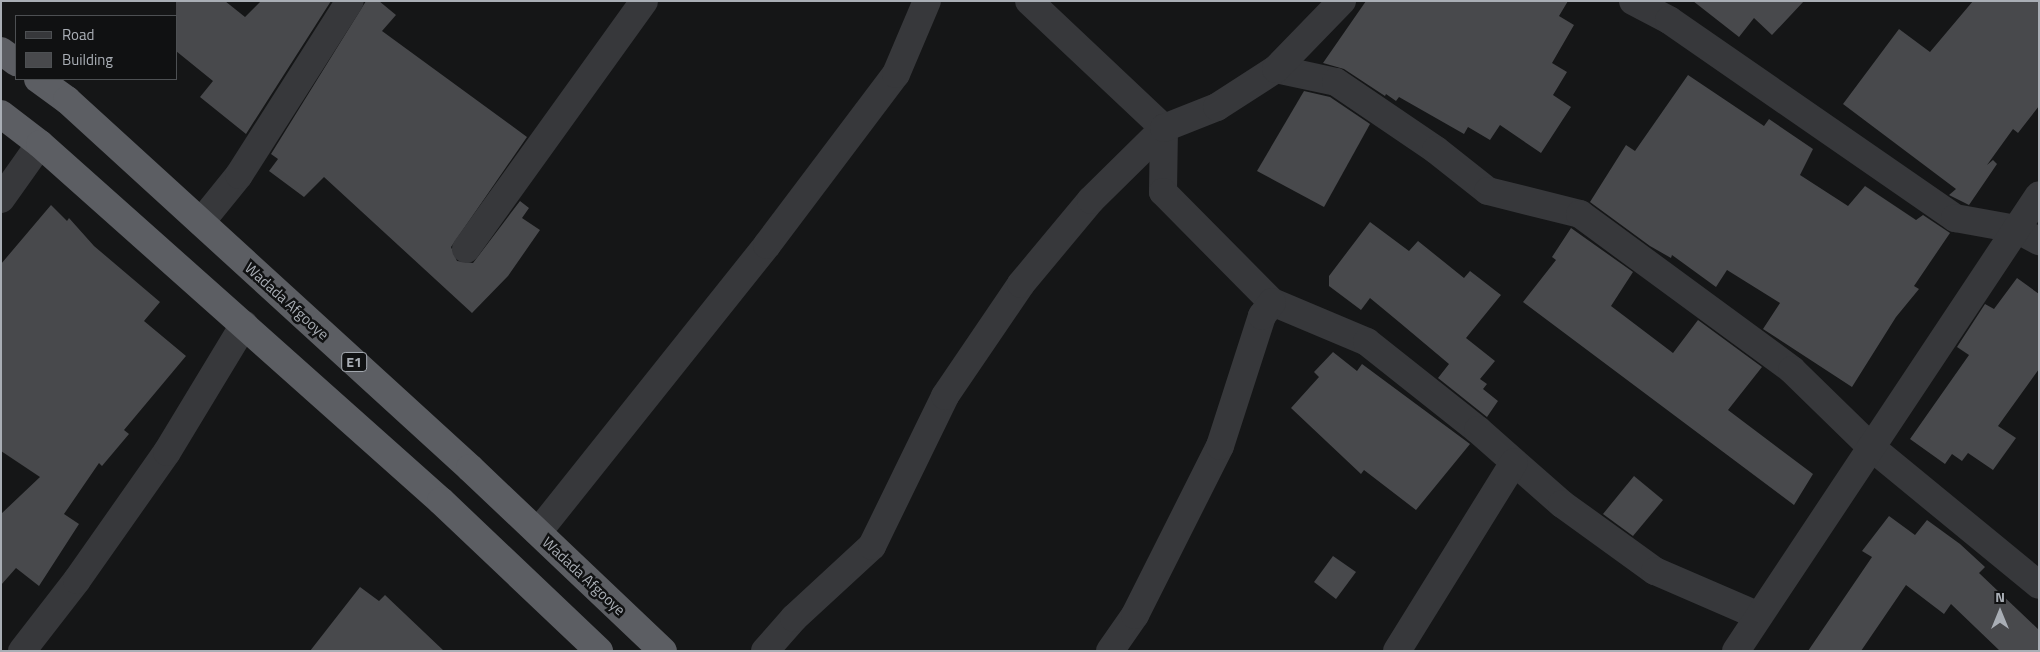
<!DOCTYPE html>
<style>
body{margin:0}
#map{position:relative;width:2040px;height:652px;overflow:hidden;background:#151617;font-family:"Titillium Web",sans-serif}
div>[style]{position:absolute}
.building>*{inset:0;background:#48494c}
.minor>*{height:28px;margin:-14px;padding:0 14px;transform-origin:14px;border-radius:14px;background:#37383b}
.trunk>*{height:28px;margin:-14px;padding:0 14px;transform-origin:14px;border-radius:14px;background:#5c5e63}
span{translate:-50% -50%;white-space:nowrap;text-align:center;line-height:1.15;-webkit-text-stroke:5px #101112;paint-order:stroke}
.shield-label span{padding:1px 4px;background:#101112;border:1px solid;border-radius:4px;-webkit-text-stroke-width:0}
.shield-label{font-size:14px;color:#a9aeb5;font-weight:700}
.street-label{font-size:15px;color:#a9aeb5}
.frame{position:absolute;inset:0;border:2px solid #a9aeb5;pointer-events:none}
.legend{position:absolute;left:15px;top:15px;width:162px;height:65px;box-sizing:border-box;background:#101112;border:1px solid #4d5053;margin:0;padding:6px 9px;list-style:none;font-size:15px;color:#a9aeb5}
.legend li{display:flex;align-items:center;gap:10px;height:25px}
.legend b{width:25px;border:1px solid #4d5053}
.north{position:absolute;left:1975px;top:587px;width:50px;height:50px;-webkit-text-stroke:4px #101112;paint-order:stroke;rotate:0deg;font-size:14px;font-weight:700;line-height:20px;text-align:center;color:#a9aeb5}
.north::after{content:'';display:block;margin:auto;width:18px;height:22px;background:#a9aeb5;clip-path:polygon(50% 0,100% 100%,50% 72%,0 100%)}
</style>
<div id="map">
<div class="building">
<div style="clip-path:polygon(176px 1px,225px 1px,245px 17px,261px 1px,331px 1px,246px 134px,200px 97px,213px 81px,176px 51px)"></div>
<div style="clip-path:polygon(366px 1px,379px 1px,396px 15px,382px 31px,527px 137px,451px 247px,457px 261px,473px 263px,520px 201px,529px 208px,522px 218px,540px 230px,508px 276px,472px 313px,324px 177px,304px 197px,269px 171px,278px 159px,271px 154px)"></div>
<div style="clip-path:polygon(1366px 1px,1568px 1px,1559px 16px,1574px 25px,1552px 63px,1567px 72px,1553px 95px,1571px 107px,1541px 153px,1500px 125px,1490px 140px,1468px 127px,1464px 134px,1399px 97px,1396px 101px,1386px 94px,1385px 96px,1344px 69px,1323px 63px)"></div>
<div style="clip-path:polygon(1693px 1px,1804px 1px,1772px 35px,1754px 18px,1739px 37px)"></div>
<div style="clip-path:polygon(1973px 1px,2039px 1px,2039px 106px,2018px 133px,2013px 129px,1987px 165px,1993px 160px,1997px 164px,1969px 205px,1949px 195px,1956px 189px,1843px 104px,1899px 29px,1930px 52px)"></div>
<div style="clip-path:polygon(1688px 75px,1764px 126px,1769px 119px,1813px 149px,1800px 175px,1848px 206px,1865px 186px,1916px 220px,1923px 215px,1950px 233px,1914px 286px,1919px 289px,1896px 317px,1852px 387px,1763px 329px,1780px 303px,1727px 270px,1716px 287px,1672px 255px,1671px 258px,1650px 246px,1590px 202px,1626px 145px,1635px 151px)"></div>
<div style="clip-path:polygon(1304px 91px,1330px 97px,1370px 124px,1324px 207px,1257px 171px)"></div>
<div style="clip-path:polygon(51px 205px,67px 221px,69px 218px,94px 246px,160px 302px,144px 321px,186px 356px,124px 430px,129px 434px,102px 466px,99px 463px,64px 514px,79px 524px,39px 586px,16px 568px,1px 585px,1px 514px,40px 477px,1px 451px,1px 264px)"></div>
<div style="clip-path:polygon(1370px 222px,1409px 251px,1418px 241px,1464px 278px,1470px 271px,1501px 295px,1466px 338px,1495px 361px,1480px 379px,1487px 384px,1483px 389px,1498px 401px,1487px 417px,1438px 378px,1449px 364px,1399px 322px,1370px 298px,1361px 310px,1329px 286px,1329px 276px)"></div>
<div style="clip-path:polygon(1571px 228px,1633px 272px,1611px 306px,1673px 353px,1698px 320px,1762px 367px,1728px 410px,1813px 474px,1794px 505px,1523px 302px,1556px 260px,1552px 257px)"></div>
<div style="clip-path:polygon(2017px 278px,2039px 294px,2039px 369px,1998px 426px,2016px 438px,1993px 470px,1968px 453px,1962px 461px,1952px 454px,1945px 464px,1910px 439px,1969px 355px,1957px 347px,1985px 304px,1994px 309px)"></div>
<div style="clip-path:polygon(1333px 352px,1357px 371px,1362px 364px,1470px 444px,1416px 510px,1364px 470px,1361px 474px,1291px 408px,1319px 377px,1314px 372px)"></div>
<div style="clip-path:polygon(1634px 476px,1663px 500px,1633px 536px,1603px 514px)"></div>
<div style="clip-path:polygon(1889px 516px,1915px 535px,1927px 520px,1960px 544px,1985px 567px,1979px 573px,2039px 630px,2039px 651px,2000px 651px,1951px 604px,1944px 614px,1906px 585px,1861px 651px,1808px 651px,1872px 557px,1862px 551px)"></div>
<div style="clip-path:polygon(1333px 556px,1356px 572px,1336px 599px,1314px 582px)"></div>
<div style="clip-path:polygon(360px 587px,379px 601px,385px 595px,444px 651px,310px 651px)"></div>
</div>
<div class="minor">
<div style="left:1029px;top:1px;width:185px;rotate:43.3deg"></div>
<div style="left:1164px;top:128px;width:64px;rotate:90.9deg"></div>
<div style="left:1163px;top:192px;width:155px;rotate:45.3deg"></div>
<div style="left:1272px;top:302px;width:103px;rotate:22.8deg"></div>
<div style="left:1367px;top:342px;width:142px;rotate:38.4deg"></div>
<div style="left:1478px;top:430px;width:112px;rotate:41.4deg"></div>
<div style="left:1562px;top:504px;width:115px;rotate:35.8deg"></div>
<div style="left:1655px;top:571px;width:113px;rotate:23.4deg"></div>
<div style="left:1633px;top:1px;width:41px;rotate:27.8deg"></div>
<div style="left:1669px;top:20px;width:348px;rotate:34.7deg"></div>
<div style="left:1955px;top:218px;width:62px;rotate:10.2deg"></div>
<div style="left:2016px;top:229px;width:26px;rotate:28deg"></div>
<div style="left:1276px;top:69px;width:61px;rotate:12.2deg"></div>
<div style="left:1336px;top:82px;width:121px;rotate:34.2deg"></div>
<div style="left:1436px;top:150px;width:66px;rotate:38.3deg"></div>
<div style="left:1488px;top:191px;width:95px;rotate:14deg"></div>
<div style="left:1580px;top:214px;width:263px;rotate:36.3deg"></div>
<div style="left:1792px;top:370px;width:110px;rotate:44.3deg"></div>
<div style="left:1871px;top:447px;width:217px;rotate:39.4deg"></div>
<div style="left:1px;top:199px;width:67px;rotate:-54.7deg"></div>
<div style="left:201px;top:222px;width:60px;rotate:-51deg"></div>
<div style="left:239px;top:175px;width:206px;rotate:-57.5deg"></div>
<div style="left:466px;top:249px;width:305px;rotate:-54.3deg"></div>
<div style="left:538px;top:532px;width:367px;rotate:-51.4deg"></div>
<div style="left:767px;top:245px;width:214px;rotate:-53deg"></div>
<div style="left:896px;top:74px;width:79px;rotate:-67deg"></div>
<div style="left:22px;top:651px;width:90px;rotate:-52.2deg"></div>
<div style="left:77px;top:580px;width:156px;rotate:-54.9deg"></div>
<div style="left:167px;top:452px;width:149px;rotate:-58.8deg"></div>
<div style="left:765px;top:651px;width:44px;rotate:-48.7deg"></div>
<div style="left:794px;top:618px;width:106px;rotate:-42.7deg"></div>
<div style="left:872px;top:546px;width:167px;rotate:-64deg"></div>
<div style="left:945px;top:396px;width:135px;rotate:-55.8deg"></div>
<div style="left:1021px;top:284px;width:109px;rotate:-50.2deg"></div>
<div style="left:1091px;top:200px;width:103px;rotate:-44.6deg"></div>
<div style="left:1164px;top:128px;width:57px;rotate:-21.6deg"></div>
<div style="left:1217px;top:107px;width:70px;rotate:-32.8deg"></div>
<div style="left:1276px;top:69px;width:95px;rotate:-45.9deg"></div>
<div style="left:1110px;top:651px;width:44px;rotate:-55.2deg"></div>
<div style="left:1135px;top:615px;width:189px;rotate:-63.3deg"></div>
<div style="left:1220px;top:446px;width:137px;rotate:-72.1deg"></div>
<div style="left:1262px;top:316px;width:17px;rotate:-54deg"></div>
<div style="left:1397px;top:651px;width:222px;rotate:-58.2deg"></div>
<div style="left:1736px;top:651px;width:547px;rotate:-56.4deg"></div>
</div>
<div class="trunk">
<div style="left:1px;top:51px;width:19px;rotate:36deg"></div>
<div style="left:38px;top:79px;width:36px;rotate:36deg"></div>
<div style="left:67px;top:100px;width:546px;rotate:42.4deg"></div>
<div style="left:470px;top:468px;width:266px;rotate:43.5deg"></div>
<div style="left:1px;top:114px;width:49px;rotate:37.6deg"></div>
<div style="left:40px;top:144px;width:537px;rotate:41.68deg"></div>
<div style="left:441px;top:501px;width:218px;rotate:43.5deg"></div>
</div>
<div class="shield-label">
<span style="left:354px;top:362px">E1</span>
</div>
<div class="street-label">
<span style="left:287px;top:301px;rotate:42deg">Wadada Afgooye</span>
<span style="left:584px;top:576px;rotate:43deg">Wadada Afgooye</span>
</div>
<div class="frame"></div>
<ul class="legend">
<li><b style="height:6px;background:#37383b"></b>Road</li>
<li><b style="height:14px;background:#48494c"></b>Building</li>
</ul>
<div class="north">N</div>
</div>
